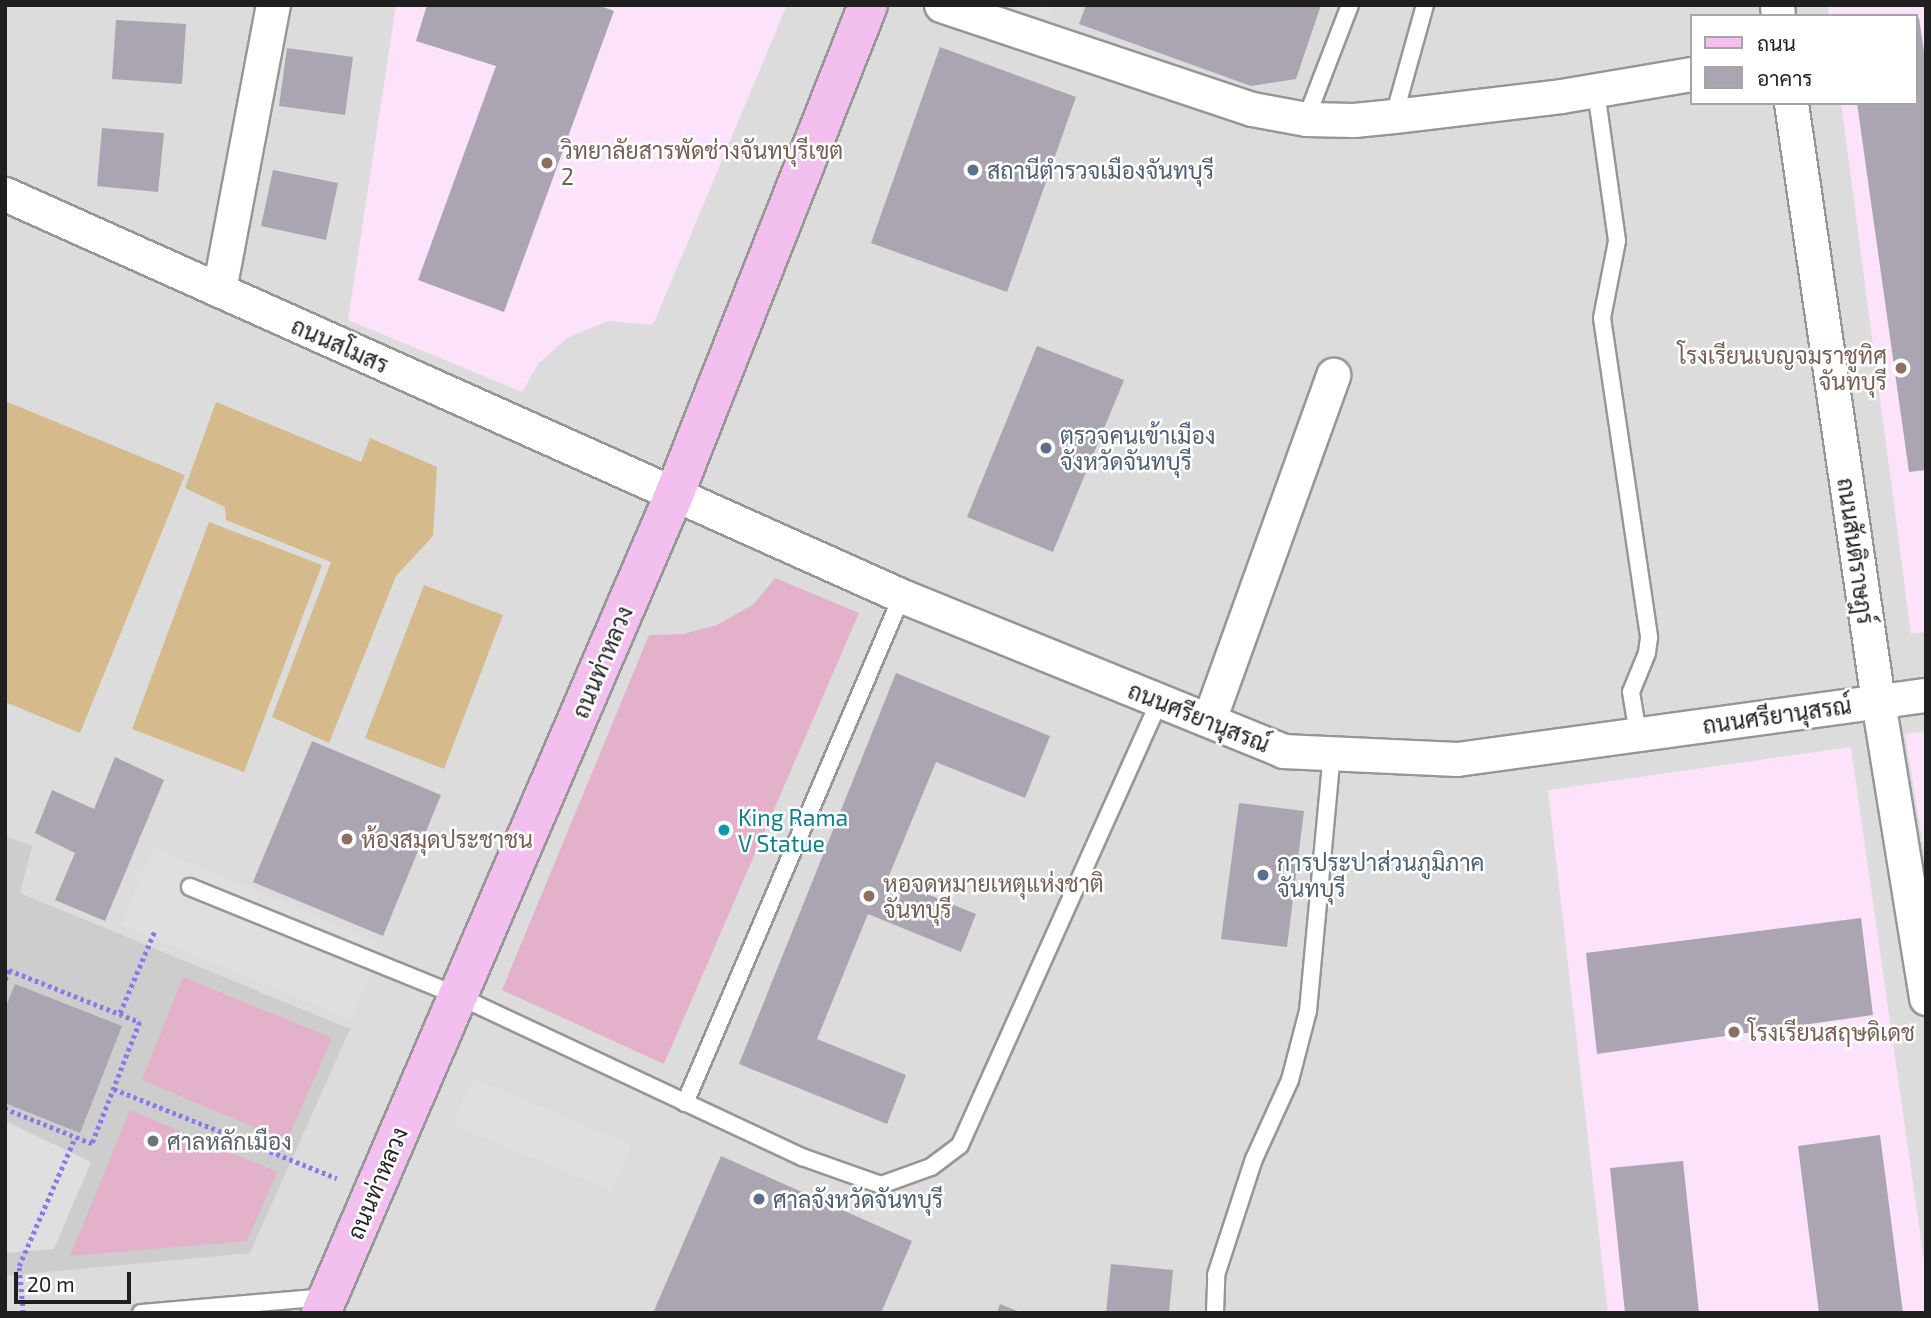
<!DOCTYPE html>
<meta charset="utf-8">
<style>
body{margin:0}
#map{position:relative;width:1931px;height:1318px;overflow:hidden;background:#ece6ee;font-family:"Exo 2",Sarabun,sans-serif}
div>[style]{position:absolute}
.residential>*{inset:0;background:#dcdcdd}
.education>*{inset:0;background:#fce2fb}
.religious>*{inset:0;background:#cdcdcd}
.grass>*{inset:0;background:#e3b1c9}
.pitch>*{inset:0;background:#d5bb8c}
.parking>*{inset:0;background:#dfdfdf}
.building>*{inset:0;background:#aaa5b1}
.path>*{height:4.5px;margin-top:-2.25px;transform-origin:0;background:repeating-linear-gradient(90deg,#887aec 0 3.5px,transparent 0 7px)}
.roads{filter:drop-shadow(2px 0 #969696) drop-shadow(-2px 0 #969696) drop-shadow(0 2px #969696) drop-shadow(0 -2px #969696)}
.lane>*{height:16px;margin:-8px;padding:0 8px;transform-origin:8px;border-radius:8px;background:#fff}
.street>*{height:33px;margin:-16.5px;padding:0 16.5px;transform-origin:16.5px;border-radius:16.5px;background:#fff}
.secondary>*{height:38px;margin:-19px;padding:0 19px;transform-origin:19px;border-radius:19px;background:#f3bfef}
.dots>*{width:19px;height:19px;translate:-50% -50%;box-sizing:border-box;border:4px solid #fff;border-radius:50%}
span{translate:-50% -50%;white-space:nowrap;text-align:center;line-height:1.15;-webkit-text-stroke:5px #fff;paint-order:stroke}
.education-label{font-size:23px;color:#785e54}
.left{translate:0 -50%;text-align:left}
.right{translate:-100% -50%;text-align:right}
.service-label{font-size:23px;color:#4e5e75}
.street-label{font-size:23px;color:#1f1f1f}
.culture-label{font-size:23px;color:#0d838f}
.worship-label{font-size:23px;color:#5b616d}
.frame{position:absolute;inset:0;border:7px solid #1f1f1f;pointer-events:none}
.legend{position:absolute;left:1690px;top:14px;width:228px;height:91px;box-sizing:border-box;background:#fff;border:2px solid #a5a5a5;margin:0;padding:9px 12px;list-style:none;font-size:21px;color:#1f1f1f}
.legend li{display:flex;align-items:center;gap:14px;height:35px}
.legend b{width:35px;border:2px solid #a5a5a5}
.scale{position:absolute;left:14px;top:1272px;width:117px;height:32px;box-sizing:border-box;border:4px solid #1f1f1f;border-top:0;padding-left:9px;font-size:21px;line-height:24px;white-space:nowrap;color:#1f1f1f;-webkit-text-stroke:5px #fff;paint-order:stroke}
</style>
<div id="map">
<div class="residential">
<div style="clip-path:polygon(evenodd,5px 5px,1926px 5px,1926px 1313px,5px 1313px,5px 5px,1691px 16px,1915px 16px,1915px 103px,1691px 103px,1691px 16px)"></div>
</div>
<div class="education">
<div style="clip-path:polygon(396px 5px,787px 5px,653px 325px,608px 321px,567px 338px,539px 363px,522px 392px,348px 320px)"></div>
<div style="clip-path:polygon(1828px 5px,1926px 5px,1926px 632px,1911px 634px,1841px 103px,1915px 103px,1915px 16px,1829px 16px)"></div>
<div style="clip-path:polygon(1926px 731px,1926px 864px,1905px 734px)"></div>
<div style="clip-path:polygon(1851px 747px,1926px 1275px,1926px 1313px,1608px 1313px,1548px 790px)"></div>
</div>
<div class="religious">
<div style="clip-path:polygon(5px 836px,32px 846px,20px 893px,350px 1029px,250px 1253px,5px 1276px)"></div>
</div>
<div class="grass">
<div style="clip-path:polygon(775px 578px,859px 613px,664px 1064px,502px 990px,649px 635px,683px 634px,717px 625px,754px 604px)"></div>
<div style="clip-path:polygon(183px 977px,332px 1038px,287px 1141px,142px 1080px)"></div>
<div style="clip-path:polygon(130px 1110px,277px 1172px,247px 1241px,70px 1256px)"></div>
</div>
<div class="pitch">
<div style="clip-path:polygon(5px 401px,185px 475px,80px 733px,5px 702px)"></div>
<div style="clip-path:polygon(216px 402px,361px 462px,370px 438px,437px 467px,433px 536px,396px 576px,329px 743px,272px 717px,331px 562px,226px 520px,225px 507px,185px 488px)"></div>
<div style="clip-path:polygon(209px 522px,322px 565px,244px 772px,132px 729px)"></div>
<div style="clip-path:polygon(424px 585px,503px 615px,444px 769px,365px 738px)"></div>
</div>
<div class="parking">
<div style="clip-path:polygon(1009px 5px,1053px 5px,1048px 20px)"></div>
<div style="clip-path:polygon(154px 848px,383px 944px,351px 1020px,122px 925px)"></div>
<div style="clip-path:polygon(473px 1078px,631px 1145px,612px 1191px,453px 1125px)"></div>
<div style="clip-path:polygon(5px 1121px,91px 1162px,54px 1249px,5px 1253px)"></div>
</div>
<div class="building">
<div style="clip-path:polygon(427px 5px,598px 5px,614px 11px,504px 312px,418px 280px,496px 66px,416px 41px)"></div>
<div style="clip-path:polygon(1086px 5px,1321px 5px,1296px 79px,1251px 86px,1079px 24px)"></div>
<div style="clip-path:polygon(1919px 18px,1926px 65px,1926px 470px,1909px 472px,1857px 103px,1915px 103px,1915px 19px)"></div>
<div style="clip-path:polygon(116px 20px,186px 24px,182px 84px,112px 79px)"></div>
<div style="clip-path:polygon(940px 47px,1076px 97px,1007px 292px,871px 243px)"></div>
<div style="clip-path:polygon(287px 48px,353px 57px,345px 115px,279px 106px)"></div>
<div style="clip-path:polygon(102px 128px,164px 133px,158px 192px,97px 186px)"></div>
<div style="clip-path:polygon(273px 170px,338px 183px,326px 240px,261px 226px)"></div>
<div style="clip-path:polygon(1037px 346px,1124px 380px,1053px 552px,967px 517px)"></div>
<div style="clip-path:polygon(896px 673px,1050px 736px,1025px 798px,936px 762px,888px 878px,976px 914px,961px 952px,868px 914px,817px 1039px,906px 1075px,887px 1124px,739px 1064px)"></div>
<div style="clip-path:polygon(312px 741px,441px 795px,383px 936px,253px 882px)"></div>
<div style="clip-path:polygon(115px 757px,164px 780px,105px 921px,55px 900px,75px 853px,35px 833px,52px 790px,94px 809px)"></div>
<div style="clip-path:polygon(1239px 803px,1304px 811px,1287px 947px,1221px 939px)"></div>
<div style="clip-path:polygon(1861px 918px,1873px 1015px,1597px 1054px,1586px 953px)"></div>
<div style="clip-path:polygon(15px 984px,122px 1026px,80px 1133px,5px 1103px,5px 1009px)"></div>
<div style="clip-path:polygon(1880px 1135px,1903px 1313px,1819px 1313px,1798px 1146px)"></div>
<div style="clip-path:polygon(721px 1156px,912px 1241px,881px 1313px,653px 1313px)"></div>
<div style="clip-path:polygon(1683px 1161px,1699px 1313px,1625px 1313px,1610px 1168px)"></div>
<div style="clip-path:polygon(1111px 1264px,1173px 1270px,1169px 1313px,1106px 1313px)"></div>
<div style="clip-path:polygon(1000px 1304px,1022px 1313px,997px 1313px)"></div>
</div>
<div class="path">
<div style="left:5px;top:980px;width:11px;rotate:-68deg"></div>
<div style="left:9px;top:970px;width:141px;rotate:21.7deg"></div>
<div style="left:140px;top:1022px;width:131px;rotate:111.5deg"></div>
<div style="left:92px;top:1144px;width:94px;rotate:-158.1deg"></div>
<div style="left:120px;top:1013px;width:90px;rotate:-67.1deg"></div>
<div style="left:114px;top:1089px;width:240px;rotate:21.8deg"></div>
<div style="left:23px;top:1313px;width:47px;rotate:-94.9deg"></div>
<div style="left:19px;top:1266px;width:140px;rotate:-66.4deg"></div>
</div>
<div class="roads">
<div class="lane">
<div style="left:1596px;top:91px;width:151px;rotate:82deg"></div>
<div style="left:1617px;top:241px;width:78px;rotate:101deg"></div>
<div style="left:1602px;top:318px;width:323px;rotate:81.6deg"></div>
<div style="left:1649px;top:638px;width:15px;rotate:98deg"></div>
<div style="left:1647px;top:653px;width:42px;rotate:112.3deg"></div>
<div style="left:1631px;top:692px;width:43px;rotate:80.5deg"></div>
<div style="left:1394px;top:116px;width:115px;rotate:-74.4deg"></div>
<div style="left:1306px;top:119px;width:122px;rotate:-68.9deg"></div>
<div style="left:190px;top:887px;width:289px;rotate:22.1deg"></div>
<div style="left:458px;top:996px;width:380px;rotate:25.1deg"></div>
<div style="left:802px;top:1157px;width:84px;rotate:19.5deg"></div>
<div style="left:881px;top:1185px;width:53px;rotate:-19.8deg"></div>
<div style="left:931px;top:1167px;width:36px;rotate:-37deg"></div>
<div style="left:960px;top:1145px;width:487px;rotate:-65.8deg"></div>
<div style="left:685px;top:1103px;width:551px;rotate:-66.83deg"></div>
<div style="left:141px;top:1313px;width:187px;rotate:-4.9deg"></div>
<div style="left:1215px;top:1313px;width:38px;rotate:-88deg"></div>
<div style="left:1216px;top:1275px;width:122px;rotate:-71.9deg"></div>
<div style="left:1254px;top:1159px;width:87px;rotate:-65.5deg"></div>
<div style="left:1290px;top:1080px;width:71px;rotate:-75.4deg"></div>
<div style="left:1308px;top:1011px;width:259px;rotate:-84.7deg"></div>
</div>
<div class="street">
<div style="left:941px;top:5px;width:328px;rotate:18.5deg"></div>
<div style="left:1252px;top:109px;width:55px;rotate:10.5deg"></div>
<div style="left:1306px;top:119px;width:48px;rotate:1.2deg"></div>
<div style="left:1354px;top:120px;width:40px;rotate:-5.7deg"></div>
<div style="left:1394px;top:116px;width:168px;rotate:-6.8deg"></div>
<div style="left:1561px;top:96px;width:132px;rotate:-9.6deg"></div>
<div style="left:1777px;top:5px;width:11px;rotate:85deg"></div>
<div style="left:1791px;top:103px;width:604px;rotate:81.72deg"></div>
<div style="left:1878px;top:701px;width:301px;rotate:80.8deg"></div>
<div style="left:5px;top:194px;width:983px;rotate:24.14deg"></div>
<div style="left:902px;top:596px;width:411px;rotate:22.1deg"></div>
<div style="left:1283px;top:751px;width:174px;rotate:2.6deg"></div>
<div style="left:1457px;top:759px;width:473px;rotate:-7.8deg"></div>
<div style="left:219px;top:290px;width:290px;rotate:-79.3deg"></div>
<div style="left:1209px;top:720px;width:367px;rotate:-70.2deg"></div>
</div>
<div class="secondary">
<div style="left:321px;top:1313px;width:891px;rotate:-66.66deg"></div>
<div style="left:674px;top:495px;width:527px;rotate:-68.4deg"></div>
</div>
</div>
<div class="dots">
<div style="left:547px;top:163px;background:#8d6e63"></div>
<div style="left:973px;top:170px;background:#5c6f8a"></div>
<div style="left:1901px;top:368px;background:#8d6e63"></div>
<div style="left:1046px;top:448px;background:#5c6f8a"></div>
<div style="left:724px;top:830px;background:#0f9aa8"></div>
<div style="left:347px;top:839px;background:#8d6e63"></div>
<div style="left:1263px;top:875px;background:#5c6f8a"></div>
<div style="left:869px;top:896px;background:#8d6e63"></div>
<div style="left:1734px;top:1032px;background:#8d6e63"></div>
<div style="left:153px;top:1141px;background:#6b7280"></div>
<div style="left:759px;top:1199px;background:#5c6f8a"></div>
</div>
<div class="education-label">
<span class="left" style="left:561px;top:163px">วิทยาลัยสารพัดช่างจันทบุรีเขต<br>2</span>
<span class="right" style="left:1887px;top:368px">โรงเรียนเบญจมราชูทิศ<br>จันทบุรี</span>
<span class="left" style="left:361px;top:839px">ห้องสมุดประชาชน</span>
<span class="left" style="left:883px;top:896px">หอจดหมายเหตุแห่งชาติ<br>จันทบุรี</span>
<span class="left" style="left:1748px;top:1032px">โรงเรียนสฤษดิเดช</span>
</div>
<div class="service-label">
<span class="left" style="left:987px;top:170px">สถานีตำรวจเมืองจันทบุรี</span>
<span class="left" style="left:1060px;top:448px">ตรวจคนเข้าเมือง<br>จังหวัดจันทบุรี</span>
<span class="left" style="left:1277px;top:875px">การประปาส่วนภูมิภาค<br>จันทบุรี</span>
<span class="left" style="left:773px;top:1199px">ศาลจังหวัดจันทบุรี</span>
</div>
<div class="street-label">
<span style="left:340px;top:345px;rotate:24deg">ถนนสโมสร</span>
<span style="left:1856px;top:551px;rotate:82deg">ถนนสันติราษฎร์</span>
<span style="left:602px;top:662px;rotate:-67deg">ถนนท่าหลวง</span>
<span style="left:1777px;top:715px;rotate:-8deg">ถนนศรียานุสรณ์</span>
<span style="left:1199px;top:717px;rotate:22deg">ถนนศรียานุสรณ์</span>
<span style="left:377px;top:1183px;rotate:-67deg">ถนนท่าหลวง</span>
</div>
<div class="culture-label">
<span class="left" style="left:738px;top:830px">King Rama<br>V Statue</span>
</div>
<div class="worship-label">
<span class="left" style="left:167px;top:1141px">ศาลหลักเมือง</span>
</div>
<div class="frame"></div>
<ul class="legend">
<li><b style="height:9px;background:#f3bfef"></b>ถนน</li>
<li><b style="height:19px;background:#aaa5b1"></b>อาคาร</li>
</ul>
<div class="scale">20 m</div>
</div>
